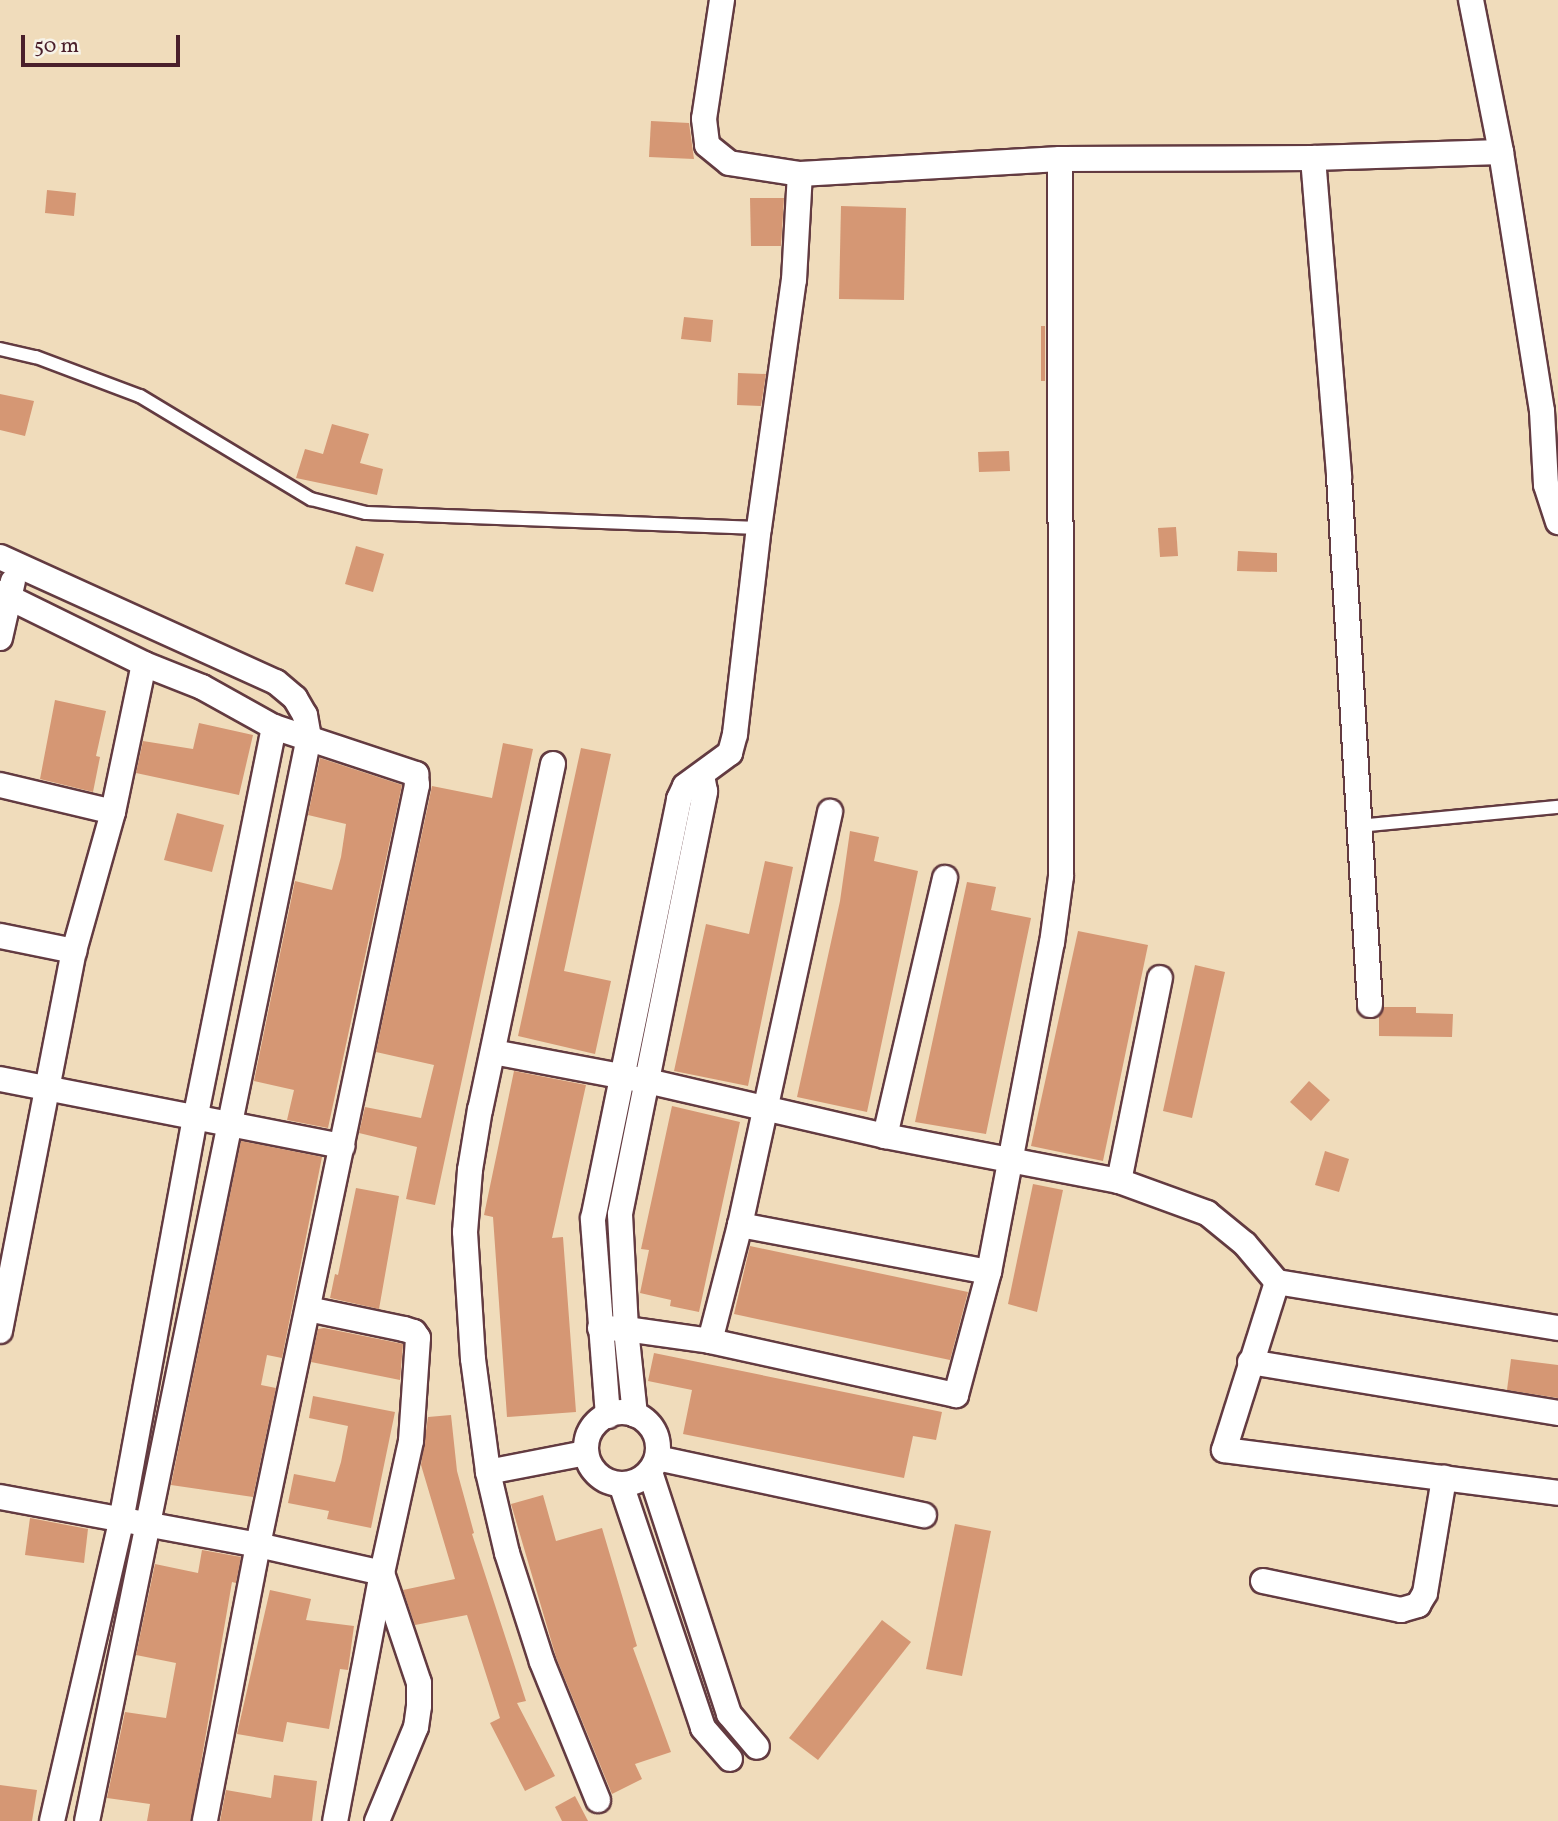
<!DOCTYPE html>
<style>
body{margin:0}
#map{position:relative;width:1558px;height:1821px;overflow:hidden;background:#f0dcbb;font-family:Vollkorn,serif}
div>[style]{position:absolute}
.building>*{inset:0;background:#d59774}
.roads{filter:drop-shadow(2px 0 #633b41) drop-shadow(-2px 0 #633b41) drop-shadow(0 2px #633b41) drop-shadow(0 -2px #633b41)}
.lane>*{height:12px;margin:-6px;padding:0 6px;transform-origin:6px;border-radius:6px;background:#fff}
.street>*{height:24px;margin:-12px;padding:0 12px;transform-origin:12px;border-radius:12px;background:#fff}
.street>.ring{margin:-12px;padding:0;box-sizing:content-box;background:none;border:24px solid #fff;border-radius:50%}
span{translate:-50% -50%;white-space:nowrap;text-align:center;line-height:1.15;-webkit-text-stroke:7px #f7f3e8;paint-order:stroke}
.scale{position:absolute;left:21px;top:35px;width:159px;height:32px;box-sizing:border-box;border:4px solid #4a1f2b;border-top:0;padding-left:9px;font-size:21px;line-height:24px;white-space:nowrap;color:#4a1f2b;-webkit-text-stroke:5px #f7f3e8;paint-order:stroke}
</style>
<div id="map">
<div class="building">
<div style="clip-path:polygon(651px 121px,689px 123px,694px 159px,649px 157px)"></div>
<div style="clip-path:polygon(47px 190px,76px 193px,74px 216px,45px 213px)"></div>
<div style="clip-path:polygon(750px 198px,784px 198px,781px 246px,751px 246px)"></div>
<div style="clip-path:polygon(841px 206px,906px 208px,904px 300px,839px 299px)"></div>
<div style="clip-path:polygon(684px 317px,713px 320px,711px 342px,681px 339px)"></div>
<div style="clip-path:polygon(1041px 326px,1045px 326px,1045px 381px,1041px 381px)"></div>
<div style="clip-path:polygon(738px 373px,766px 374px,761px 406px,737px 405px)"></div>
<div style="clip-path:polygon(0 394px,34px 401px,25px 436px,0 430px)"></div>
<div style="clip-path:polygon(332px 424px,369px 434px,360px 463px,383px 469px,377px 495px,296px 478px,305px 449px,323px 454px)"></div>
<div style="clip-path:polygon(1009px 451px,1010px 471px,979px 472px,978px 452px)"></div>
<div style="clip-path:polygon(1176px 527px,1178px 556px,1160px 557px,1158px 528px)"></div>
<div style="clip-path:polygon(356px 546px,384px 554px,373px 592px,345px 584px)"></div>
<div style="clip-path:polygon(1238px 551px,1277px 553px,1277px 572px,1237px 571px)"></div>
<div style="clip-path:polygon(55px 700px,106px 711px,96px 756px,100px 757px,93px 792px,40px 779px)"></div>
<div style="clip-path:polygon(199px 723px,253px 735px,239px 795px,136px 773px,143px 741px,193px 749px)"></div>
<div style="clip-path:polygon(503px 743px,533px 749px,435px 1205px,406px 1199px,417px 1147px,359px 1133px,365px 1107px,421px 1118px,434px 1065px,376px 1052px,432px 786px,492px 798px)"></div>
<div style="clip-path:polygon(581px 748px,611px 754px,564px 971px,611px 981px,595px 1054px,518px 1036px)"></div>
<div style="clip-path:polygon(320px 758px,402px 785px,328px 1128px,287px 1120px,294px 1090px,254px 1081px,295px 881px,332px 890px,341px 857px,346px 824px,308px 815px)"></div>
<div style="clip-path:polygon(177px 813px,224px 825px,212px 872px,164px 860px)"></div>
<div style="clip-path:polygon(850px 831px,879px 837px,874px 861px,918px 871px,867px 1112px,797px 1097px,840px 901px)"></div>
<div style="clip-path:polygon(765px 861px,793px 867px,748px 1086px,674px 1071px,706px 924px,749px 934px)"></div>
<div style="clip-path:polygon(967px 882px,996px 887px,991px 910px,1031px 918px,986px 1134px,915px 1122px)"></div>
<div style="clip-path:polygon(1078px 931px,1148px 945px,1103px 1161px,1031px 1146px)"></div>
<div style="clip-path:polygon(1195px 965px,1225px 972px,1192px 1118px,1163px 1111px)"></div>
<div style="clip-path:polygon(1384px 1007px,1416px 1007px,1416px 1013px,1453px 1014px,1452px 1037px,1379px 1036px,1379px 1017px)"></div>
<div style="clip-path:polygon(514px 1071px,586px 1085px,552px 1238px,563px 1237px,576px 1412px,507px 1417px,493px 1217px,484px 1215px)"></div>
<div style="clip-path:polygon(1309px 1081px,1330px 1100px,1311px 1121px,1290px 1102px)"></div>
<div style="clip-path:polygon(672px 1106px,740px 1122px,699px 1312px,670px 1306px,671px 1300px,640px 1293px,649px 1250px,641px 1249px)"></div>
<div style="clip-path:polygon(241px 1141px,322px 1157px,282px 1358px,267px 1355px,261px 1385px,276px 1388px,253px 1497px,171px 1485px)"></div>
<div style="clip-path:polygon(1325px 1151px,1349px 1159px,1339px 1192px,1315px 1185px)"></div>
<div style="clip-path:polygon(1033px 1184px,1063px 1190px,1037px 1312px,1008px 1304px)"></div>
<div style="clip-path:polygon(356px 1188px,399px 1196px,379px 1309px,330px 1298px,335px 1274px,338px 1275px)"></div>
<div style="clip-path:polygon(750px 1246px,968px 1292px,950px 1360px,734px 1314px)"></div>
<div style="clip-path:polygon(324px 1328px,403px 1344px,400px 1380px,311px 1362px,318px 1329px)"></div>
<div style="clip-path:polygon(654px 1353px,942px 1412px,936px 1440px,913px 1436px,904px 1478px,683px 1434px,692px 1390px,648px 1381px)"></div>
<div style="clip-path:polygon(1511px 1359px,1558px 1365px,1558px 1398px,1507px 1390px)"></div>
<div style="clip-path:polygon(313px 1396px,395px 1412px,371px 1528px,327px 1519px,329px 1511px,288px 1503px,294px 1474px,335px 1482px,341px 1462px,348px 1426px,309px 1418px)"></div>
<div style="clip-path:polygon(451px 1415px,457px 1471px,474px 1533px,472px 1534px,526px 1701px,517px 1703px,555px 1776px,525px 1791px,490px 1723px,500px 1718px,467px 1615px,415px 1625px,403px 1590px,455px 1579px,421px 1465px,428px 1417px)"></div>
<div style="clip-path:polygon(543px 1495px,556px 1541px,602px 1528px,637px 1646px,633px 1648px,671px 1752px,635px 1764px,642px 1779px,612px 1794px,556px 1657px,511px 1504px)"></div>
<div style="clip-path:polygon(30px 1518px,88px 1529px,84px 1563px,25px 1555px)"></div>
<div style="clip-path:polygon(955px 1524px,991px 1531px,962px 1676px,926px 1669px)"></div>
<div style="clip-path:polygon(202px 1550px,241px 1557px,236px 1583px,232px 1582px,191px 1821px,147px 1821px,150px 1804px,107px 1798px,125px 1712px,166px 1718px,176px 1663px,136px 1655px,155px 1564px,198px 1573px)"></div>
<div style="clip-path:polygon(270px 1590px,311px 1599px,306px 1620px,354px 1626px,348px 1670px,340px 1669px,329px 1729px,287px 1722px,283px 1742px,237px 1734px)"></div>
<div style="clip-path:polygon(882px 1620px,911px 1642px,818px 1760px,789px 1738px)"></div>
<div style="clip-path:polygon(274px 1775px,317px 1781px,312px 1821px,220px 1821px,226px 1790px,271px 1798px)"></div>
<div style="clip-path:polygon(0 1785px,37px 1790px,32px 1821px,0 1821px)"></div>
<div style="clip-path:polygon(575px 1796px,588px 1821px,562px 1821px,555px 1807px)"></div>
</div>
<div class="roads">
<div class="lane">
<div style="left:0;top:349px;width:37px;rotate:13deg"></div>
<div style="left:36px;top:357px;width:111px;rotate:20.6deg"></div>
<div style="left:140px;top:396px;width:200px;rotate:31.1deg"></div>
<div style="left:311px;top:499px;width:57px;rotate:14.3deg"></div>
<div style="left:366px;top:513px;width:393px;rotate:2.2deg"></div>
<div style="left:1359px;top:826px;width:200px;rotate:-5.5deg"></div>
</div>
<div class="street">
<div style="left:722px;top:0;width:120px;rotate:98.6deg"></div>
<div style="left:704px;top:119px;width:26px;rotate:83deg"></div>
<div style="left:707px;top:145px;width:28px;rotate:39deg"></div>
<div style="left:729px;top:163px;width:72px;rotate:8.8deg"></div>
<div style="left:800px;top:174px;width:260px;rotate:-3.3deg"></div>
<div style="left:1060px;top:159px;width:253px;rotate:-0.2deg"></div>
<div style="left:1313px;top:158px;width:188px;rotate:-1.8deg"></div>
<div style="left:1471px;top:0;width:155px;rotate:78.8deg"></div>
<div style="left:1501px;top:152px;width:262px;rotate:81deg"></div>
<div style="left:1542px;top:411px;width:74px;rotate:86.9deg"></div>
<div style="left:1546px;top:485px;width:39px;rotate:72deg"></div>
<div style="left:1313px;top:158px;width:319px;rotate:85.3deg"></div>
<div style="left:1339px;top:476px;width:530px;rotate:86.65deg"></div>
<div style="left:0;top:557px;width:303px;rotate:24.4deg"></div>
<div style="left:276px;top:682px;width:25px;rotate:40deg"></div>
<div style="left:295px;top:698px;width:20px;rotate:60deg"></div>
<div style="left:305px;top:715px;width:22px;rotate:80deg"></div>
<div style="left:309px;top:737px;width:1106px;rotate:101.57deg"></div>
<div style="left:0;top:593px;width:161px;rotate:26.2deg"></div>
<div style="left:144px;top:664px;width:62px;rotate:21.6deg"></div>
<div style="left:202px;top:687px;width:82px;rotate:29.1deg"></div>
<div style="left:274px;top:727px;width:150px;rotate:18.3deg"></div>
<div style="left:416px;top:774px;width:11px;rotate:85deg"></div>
<div style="left:417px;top:785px;width:776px;rotate:101.82deg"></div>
<div style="left:258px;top:1545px;width:281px;rotate:100.9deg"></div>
<div style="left:0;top:638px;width:58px;rotate:-77.2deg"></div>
<div style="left:553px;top:764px;width:353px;rotate:101.9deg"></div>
<div style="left:480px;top:1109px;width:62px;rotate:99.3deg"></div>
<div style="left:470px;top:1170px;width:62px;rotate:94.6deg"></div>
<div style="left:465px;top:1232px;width:127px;rotate:86.4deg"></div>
<div style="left:473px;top:1359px;width:114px;rotate:82.4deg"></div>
<div style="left:488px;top:1472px;width:83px;rotate:76.8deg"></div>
<div style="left:507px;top:1553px;width:114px;rotate:72.2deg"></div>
<div style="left:542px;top:1662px;width:149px;rotate:67.9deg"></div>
<div style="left:0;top:785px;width:116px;rotate:13.4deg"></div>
<div style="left:0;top:936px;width:76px;rotate:11.5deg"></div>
<div style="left:493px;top:1052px;width:157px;rotate:10.7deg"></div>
<div style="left:647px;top:1081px;width:244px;rotate:13deg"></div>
<div style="left:885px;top:1136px;width:238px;rotate:10.9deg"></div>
<div style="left:1119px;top:1181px;width:94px;rotate:20deg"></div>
<div style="left:1207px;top:1213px;width:49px;rotate:39.2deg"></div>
<div style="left:1245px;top:1244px;width:50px;rotate:49.9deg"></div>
<div style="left:1277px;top:1282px;width:285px;rotate:9.3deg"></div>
<div style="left:0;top:1079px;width:349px;rotate:11.1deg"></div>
<div style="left:885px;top:1136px;width:265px;rotate:-76.9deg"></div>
<div style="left:1119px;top:1181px;width:207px;rotate:-78.6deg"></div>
<div style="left:740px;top:1225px;width:253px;rotate:10.7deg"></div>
<div style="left:1277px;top:1282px;width:176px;rotate:107.5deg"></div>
<div style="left:1224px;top:1450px;width:337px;rotate:7.3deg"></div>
<div style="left:308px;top:1309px;width:98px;rotate:11.8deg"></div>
<div style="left:404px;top:1329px;width:10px;rotate:17deg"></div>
<div style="left:414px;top:1332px;width:7px;rotate:56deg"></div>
<div style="left:418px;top:1338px;width:103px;rotate:93.9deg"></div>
<div style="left:411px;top:1441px;width:135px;rotate:102.4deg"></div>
<div style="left:382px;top:1573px;width:116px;rotate:71.4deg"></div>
<div style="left:419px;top:1683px;width:23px;rotate:90deg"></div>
<div style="left:419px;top:1706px;width:21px;rotate:98deg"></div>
<div style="left:416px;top:1727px;width:102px;rotate:112.5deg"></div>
<div style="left:600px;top:1328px;width:26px;rotate:2deg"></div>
<div style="left:626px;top:1329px;width:85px;rotate:8.1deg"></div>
<div style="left:710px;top:1341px;width:252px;rotate:12.4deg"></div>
<div style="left:956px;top:1395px;width:127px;rotate:-75deg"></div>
<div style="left:989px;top:1272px;width:335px;rotate:-79.2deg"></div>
<div style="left:1052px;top:943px;width:68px;rotate:-82.3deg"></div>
<div style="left:1061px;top:876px;width:717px;rotate:-90.08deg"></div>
<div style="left:0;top:1331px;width:387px;rotate:-79deg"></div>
<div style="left:74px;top:951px;width:144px;rotate:-74.3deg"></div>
<div style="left:113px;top:812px;width:151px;rotate:-78.2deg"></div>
<div style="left:710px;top:1341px;width:120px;rotate:-75.5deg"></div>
<div style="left:740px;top:1225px;width:423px;rotate:-77.7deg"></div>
<div style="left:1250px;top:1362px;width:312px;rotate:9.4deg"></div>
<div class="ring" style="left:586px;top:1412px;width:48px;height:48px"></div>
<div style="left:635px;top:1415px;width:86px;rotate:-96deg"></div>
<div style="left:626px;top:1329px;width:115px;rotate:-93deg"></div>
<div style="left:620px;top:1214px;width:431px;rotate:-78.6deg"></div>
<div style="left:705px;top:791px;width:15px;rotate:-101deg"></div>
<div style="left:608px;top:1416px;width:198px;rotate:-94.4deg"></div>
<div style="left:593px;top:1219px;width:429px;rotate:-78.4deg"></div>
<div style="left:679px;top:799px;width:14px;rotate:-65deg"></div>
<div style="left:685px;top:786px;width:56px;rotate:-36.3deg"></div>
<div style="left:730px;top:753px;width:20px;rotate:-75deg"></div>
<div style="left:735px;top:734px;width:207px;rotate:-83.4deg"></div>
<div style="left:759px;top:528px;width:250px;rotate:-82deg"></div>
<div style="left:794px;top:280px;width:106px;rotate:-86.8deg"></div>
<div style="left:657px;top:1458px;width:273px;rotate:12.1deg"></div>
<div style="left:488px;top:1472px;width:100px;rotate:-11deg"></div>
<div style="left:650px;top:1472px;width:255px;rotate:71.9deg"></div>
<div style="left:729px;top:1714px;width:43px;rotate:49.7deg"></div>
<div style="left:621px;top:1484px;width:257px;rotate:71.4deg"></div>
<div style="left:703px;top:1728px;width:41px;rotate:48.9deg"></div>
<div style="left:0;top:1497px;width:262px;rotate:10.5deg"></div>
<div style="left:258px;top:1545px;width:127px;rotate:12.7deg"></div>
<div style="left:382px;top:1573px;width:252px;rotate:100.7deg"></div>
<div style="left:1263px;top:1581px;width:141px;rotate:11.9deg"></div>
<div style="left:1401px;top:1610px;width:18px;rotate:-16deg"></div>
<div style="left:1418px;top:1605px;width:14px;rotate:-60deg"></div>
<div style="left:1425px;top:1593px;width:117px;rotate:-80.6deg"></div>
<div style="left:52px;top:1821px;width:308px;rotate:-77deg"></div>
<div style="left:121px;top:1521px;width:409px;rotate:-79.6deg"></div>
<div style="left:195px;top:1119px;width:400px;rotate:-78.6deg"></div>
</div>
</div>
<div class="scale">50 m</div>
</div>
